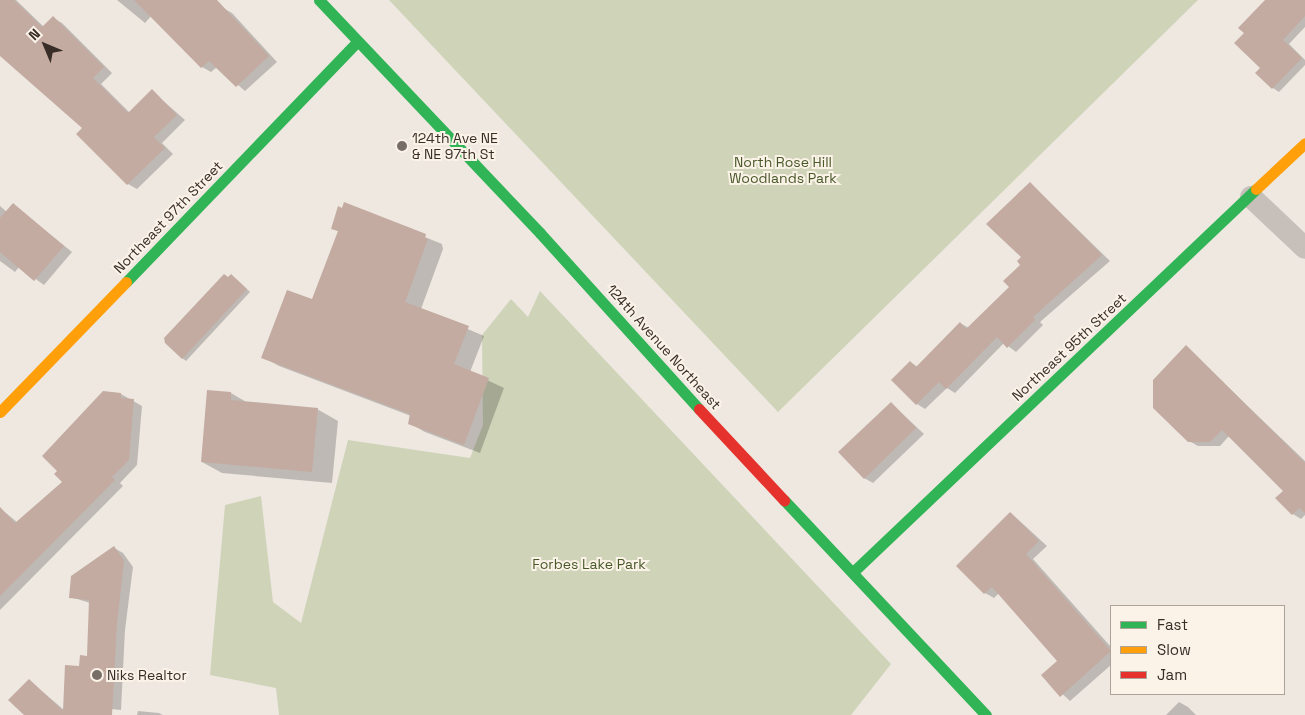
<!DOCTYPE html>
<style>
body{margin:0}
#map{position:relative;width:1305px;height:715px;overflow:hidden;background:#eee8e1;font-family:"Space Grotesk",sans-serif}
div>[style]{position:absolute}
.green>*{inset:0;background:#cfd4b9}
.shadow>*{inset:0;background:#0003}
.building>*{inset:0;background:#c3aba1}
.street>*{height:22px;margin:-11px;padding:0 11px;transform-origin:11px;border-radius:11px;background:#c7c0ba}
.fast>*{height:11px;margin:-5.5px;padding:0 5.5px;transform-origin:5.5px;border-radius:5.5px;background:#30b455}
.slow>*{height:11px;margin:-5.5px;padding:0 5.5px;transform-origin:5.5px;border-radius:5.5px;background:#ff9f0a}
.jam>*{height:11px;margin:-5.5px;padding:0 5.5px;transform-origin:5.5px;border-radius:5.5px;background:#e5322d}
.dots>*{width:14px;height:14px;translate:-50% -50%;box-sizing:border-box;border:2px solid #fbf2e8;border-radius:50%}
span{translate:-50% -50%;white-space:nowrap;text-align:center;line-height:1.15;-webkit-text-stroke:4px #fbf2e8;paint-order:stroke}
.poi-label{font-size:14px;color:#382d27}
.left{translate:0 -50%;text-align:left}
.park-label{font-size:14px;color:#485929}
.street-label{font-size:14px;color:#382d27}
.legend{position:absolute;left:1110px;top:605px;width:175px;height:90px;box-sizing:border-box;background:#fbf2e8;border:1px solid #ada39b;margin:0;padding:6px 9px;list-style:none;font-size:15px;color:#382d27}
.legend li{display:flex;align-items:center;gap:10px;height:25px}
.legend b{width:25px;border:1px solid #ada39b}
.north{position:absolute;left:20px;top:20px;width:50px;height:50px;-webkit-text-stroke:4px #fbf2e8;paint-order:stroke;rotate:315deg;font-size:14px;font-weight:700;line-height:20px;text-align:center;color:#382d27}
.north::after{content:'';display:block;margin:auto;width:18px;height:22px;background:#382d27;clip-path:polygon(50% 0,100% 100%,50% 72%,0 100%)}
</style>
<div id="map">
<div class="green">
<div style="clip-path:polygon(389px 0,1198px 0,778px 412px)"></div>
<div style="clip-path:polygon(540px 291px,891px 664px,851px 715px,279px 715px,276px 688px,210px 675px,225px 505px,261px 496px,273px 602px,301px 623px,348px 440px,470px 458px,483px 425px,482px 335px,511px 299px,528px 317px)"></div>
</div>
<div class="shadow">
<div style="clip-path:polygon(0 0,16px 0,44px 27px,53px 18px,62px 23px,112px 73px,101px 84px,130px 113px,152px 91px,185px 120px,162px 143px,173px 154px,137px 189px,128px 184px,84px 128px,0 54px)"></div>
<div style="clip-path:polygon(117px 0,209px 0,232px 13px,277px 62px,245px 91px,217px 67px,211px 72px,202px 67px,152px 15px,145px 23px)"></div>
<div style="clip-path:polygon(1267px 0,1305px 0,1305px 27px,1289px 44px,1305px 60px,1305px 65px,1279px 92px,1273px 88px,1246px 33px)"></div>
<div style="clip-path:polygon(1030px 183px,1110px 261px,1040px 322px,1043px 325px,1016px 352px,1004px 343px,955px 393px,947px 388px,925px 409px,917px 404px,910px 362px,918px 367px,960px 323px,969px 328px,1011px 287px,1022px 265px)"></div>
<div style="clip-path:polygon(344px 204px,442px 244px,443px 249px,421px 309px,484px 336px,470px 372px,504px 388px,480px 453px,425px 432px,409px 423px,411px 416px,279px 366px,263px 357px,313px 301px,339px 232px,333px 228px)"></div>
<div style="clip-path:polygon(14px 205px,72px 252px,44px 285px,19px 267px,15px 272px,0 261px,0 206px,7px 212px)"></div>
<div style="clip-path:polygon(229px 278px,235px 278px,250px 292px,186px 361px,182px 358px)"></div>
<div style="clip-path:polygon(1186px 347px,1305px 461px,1305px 515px,1301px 519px,1293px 514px,1284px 491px,1229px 436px,1220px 446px,1198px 446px,1189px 441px)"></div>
<div style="clip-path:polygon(208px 391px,231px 393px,248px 403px,317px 409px,338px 421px,332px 483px,222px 473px,202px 462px)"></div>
<div style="clip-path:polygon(121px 394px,142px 406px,137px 465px,120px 483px,123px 486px,0 610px,0 508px,18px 523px,64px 482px)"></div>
<div style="clip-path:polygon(891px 403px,924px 434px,873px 483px,864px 478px)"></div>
<div style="clip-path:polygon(1011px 513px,1047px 546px,1033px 559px,1111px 647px,1111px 665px,1070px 701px,1043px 676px,1059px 661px,999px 593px,994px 598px,985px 593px,958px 566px)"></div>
<div style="clip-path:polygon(114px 548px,123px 553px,133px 567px,125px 630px,121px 710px,111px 709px,105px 715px,26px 715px,29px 680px,64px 710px,81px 667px,88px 657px,90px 603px,71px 597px)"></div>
<div style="clip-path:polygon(1179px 702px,1188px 707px,1196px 715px,1166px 715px)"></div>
<div style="clip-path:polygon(138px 711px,159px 713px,163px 715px,137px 715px)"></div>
</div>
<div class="building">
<div style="clip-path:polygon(0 0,14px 0,42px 27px,53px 16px,104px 67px,93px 78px,128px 113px,152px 89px,177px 115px,154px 137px,165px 148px,127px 185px,76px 134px,82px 128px,0 56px)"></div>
<div style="clip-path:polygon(134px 0,217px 0,269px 56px,236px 87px,209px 61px,201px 68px)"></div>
<div style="clip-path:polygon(1265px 0,1305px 0,1305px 16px,1283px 40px,1302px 58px,1272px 89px,1255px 73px,1260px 68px,1234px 43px,1244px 33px,1238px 28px)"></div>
<div style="clip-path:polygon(1030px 182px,1102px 255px,1033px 317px,1035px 320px,1007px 348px,997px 337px,946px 389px,939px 382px,916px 405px,891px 380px,910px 361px,916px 367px,960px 322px,966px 329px,1009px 287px,1003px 281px,1020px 265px,1017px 261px,1021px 257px,986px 224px)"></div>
<div style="clip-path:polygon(344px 202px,426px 234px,425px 238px,428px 239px,405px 302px,469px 326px,454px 364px,489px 378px,464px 445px,408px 424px,410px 414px,261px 358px,287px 290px,312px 299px,338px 231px,331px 229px,338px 206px,342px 208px)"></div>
<div style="clip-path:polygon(13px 203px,64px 246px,34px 281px,0 252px,0 218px)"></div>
<div style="clip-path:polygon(224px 274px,228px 277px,231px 274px,247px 289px,182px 359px,165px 343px,164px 338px)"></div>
<div style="clip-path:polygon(1186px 345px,1305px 463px,1305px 513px,1299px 508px,1292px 515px,1275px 498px,1283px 491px,1222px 430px,1210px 442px,1188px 442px,1153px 408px,1153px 380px)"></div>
<div style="clip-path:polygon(207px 390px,231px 392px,231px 400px,318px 408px,312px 472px,201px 462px)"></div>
<div style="clip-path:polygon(103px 391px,121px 393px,121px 398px,134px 399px,129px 460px,112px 477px,115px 480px,0 596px,0 507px,15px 523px,62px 482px,54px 474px,57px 471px,42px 456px)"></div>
<div style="clip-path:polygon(891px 402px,916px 428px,864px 479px,838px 452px)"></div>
<div style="clip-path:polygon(1010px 512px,1039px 541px,1026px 554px,1111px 651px,1060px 697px,1041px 675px,1057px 661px,992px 587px,984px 594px,956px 566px)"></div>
<div style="clip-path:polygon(114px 546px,124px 561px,117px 624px,112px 715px,24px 715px,8px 700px,29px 679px,63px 711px,65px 665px,79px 666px,80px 655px,87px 656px,89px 600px,69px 598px,71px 576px)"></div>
</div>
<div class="street">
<div style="left:1251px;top:197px;width:74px;rotate:43.4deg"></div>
</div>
<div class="fast">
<div style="left:319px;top:0;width:321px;rotate:46.5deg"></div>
<div style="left:540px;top:233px;width:237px;rotate:47.9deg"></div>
<div style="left:126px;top:282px;width:333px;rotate:-46.1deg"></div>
<div style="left:784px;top:500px;width:295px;rotate:46.8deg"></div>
<div style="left:853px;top:572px;width:556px;rotate:-43.54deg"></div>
</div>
<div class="slow">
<div style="left:1256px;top:189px;width:67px;rotate:-43.2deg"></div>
<div style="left:0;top:412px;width:181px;rotate:-45.9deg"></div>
</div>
<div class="jam">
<div style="left:699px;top:409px;width:125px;rotate:47deg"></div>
</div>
<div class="dots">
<div style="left:402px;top:146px;background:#786e68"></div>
<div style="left:97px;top:675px;background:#786e68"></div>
</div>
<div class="poi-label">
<span class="left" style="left:412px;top:146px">124th Ave NE<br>&amp; NE 97th St</span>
<span class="left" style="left:107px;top:675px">Niks Realtor</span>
</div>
<div class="park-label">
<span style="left:783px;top:170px">North Rose Hill<br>Woodlands Park</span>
<span style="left:589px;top:564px">Forbes Lake Park</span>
</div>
<div class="street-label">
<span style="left:168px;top:217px;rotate:-46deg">Northeast 97th Street</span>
<span style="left:664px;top:347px;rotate:48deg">124th Avenue Northeast</span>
<span style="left:1069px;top:347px;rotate:-43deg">Northeast 95th Street</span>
</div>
<ul class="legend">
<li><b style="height:6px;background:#30b455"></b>Fast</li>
<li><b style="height:6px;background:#ff9f0a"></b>Slow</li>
<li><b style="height:6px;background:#e5322d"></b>Jam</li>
</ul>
<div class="north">N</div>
</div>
